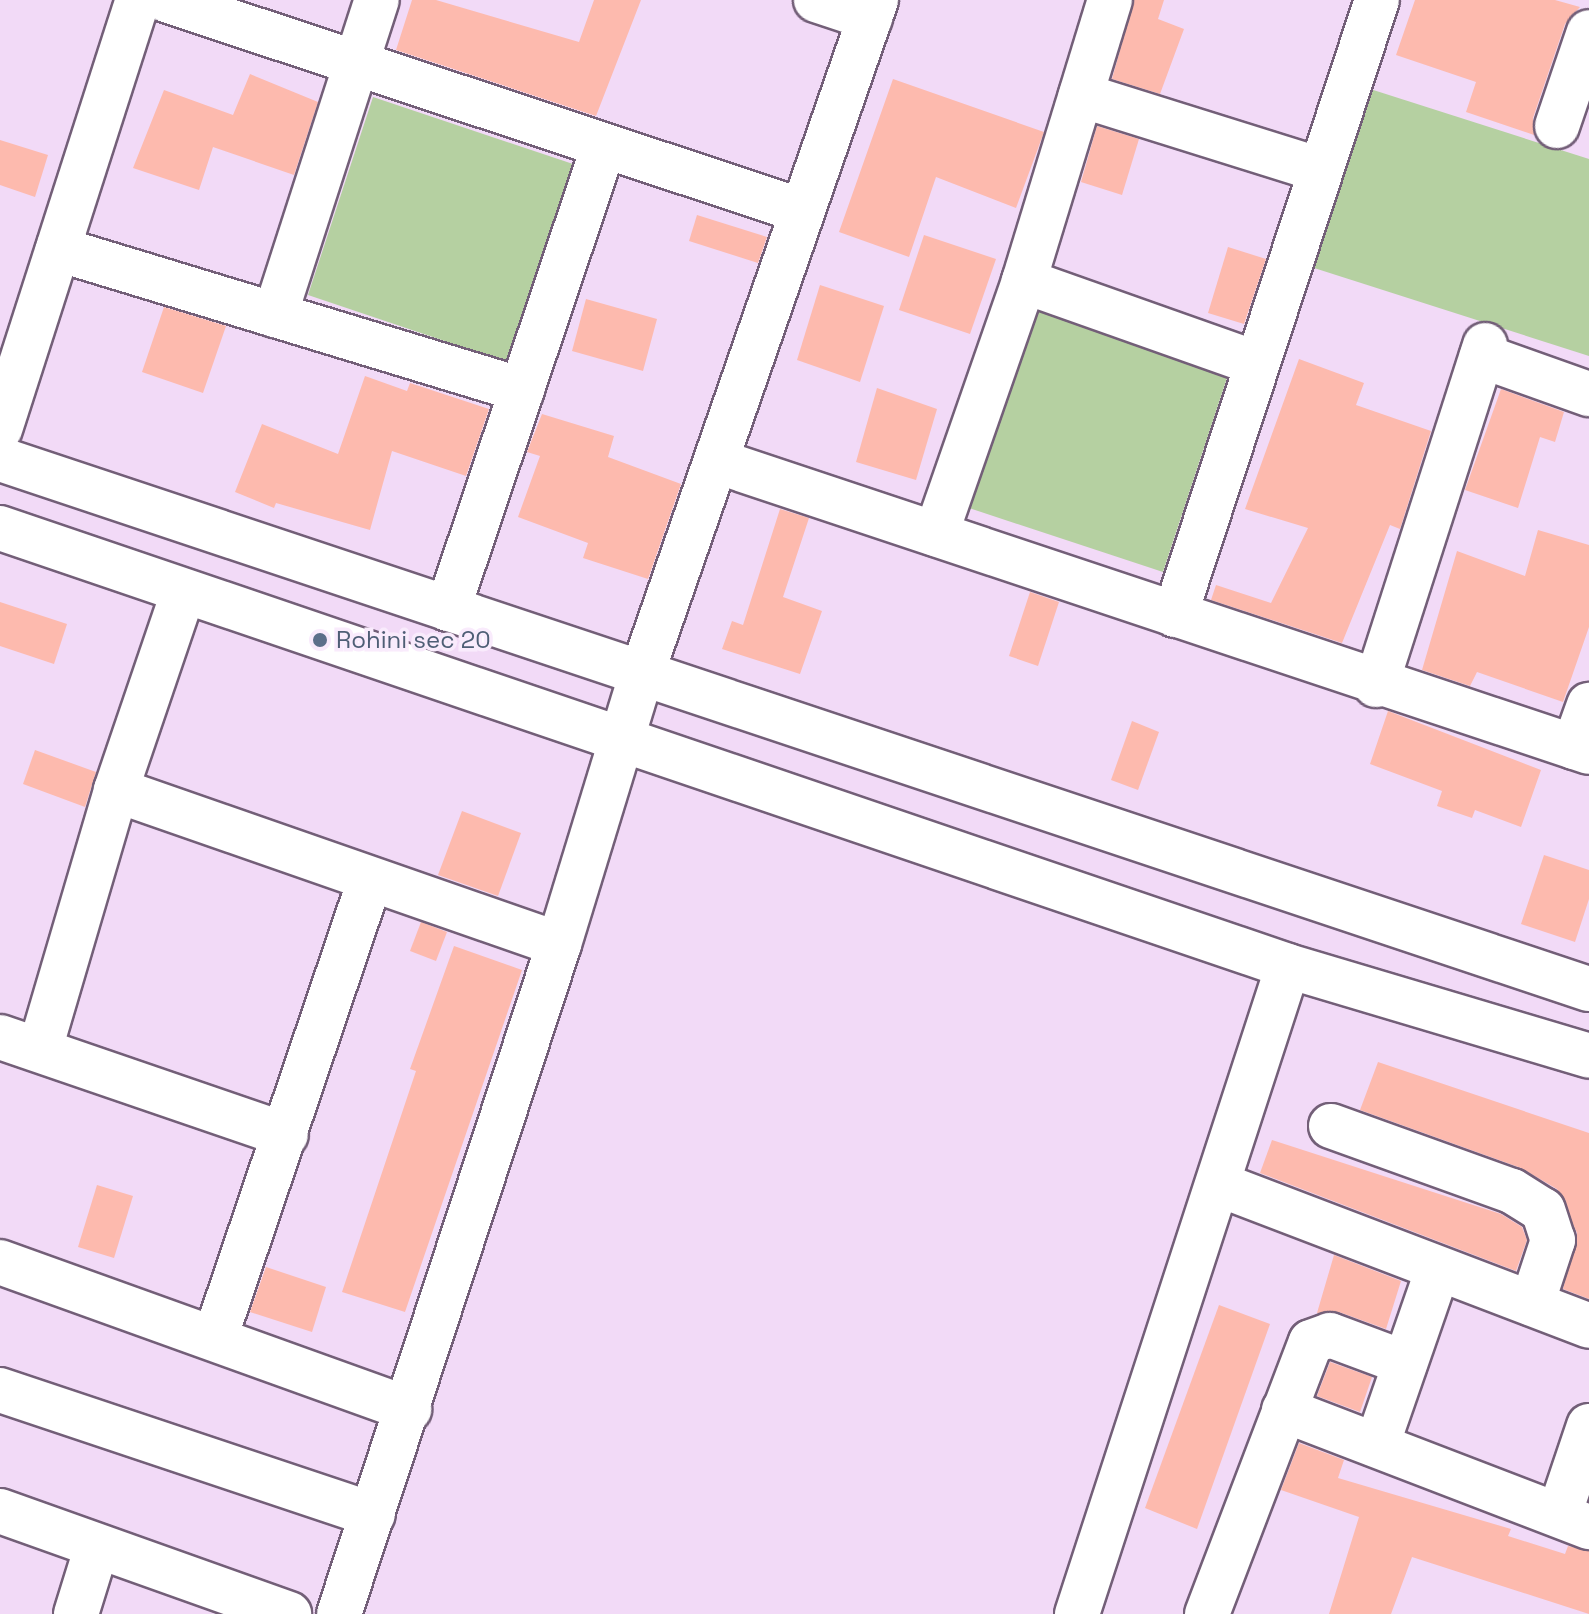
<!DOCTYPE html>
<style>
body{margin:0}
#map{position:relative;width:1589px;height:1614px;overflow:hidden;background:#f2daf7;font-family:"Space Grotesk",sans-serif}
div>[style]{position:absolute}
.green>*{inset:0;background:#b5d0a1}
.building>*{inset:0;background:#fdbaae}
.roads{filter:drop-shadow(2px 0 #735f78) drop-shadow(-2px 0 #735f78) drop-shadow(0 2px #735f78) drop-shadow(0 -2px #735f78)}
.minor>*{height:44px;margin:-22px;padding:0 22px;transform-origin:22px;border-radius:22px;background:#fff}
.dots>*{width:22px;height:22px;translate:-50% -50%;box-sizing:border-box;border:4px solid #f9ebfc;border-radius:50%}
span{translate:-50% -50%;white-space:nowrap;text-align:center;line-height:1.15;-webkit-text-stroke:7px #f9ebfc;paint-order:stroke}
.service-label{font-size:24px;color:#4e5e75}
.left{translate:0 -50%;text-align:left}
</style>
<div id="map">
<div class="green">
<div style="clip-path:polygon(1367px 88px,1589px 159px,1589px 356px,1311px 267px)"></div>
<div style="clip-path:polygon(373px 97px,573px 164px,507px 362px,308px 295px)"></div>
<div style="clip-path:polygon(1028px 308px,1228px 375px,1163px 572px,963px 506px)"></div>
</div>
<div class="building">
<div style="clip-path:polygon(412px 0,436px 0,579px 42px,594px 0,641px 0,596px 116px,396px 50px)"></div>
<div style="clip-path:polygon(1134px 0,1164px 0,1158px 19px,1184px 29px,1160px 94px,1112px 79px)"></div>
<div style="clip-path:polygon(1415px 0,1555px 0,1580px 7px,1565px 24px,1533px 118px,1534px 135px,1466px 112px,1476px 82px,1396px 55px)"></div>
<div style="clip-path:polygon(250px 74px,318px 102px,294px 175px,213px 147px,199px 190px,133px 168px,164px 90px,233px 115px)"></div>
<div style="clip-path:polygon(893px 79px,1044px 132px,1016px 208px,936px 177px,909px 257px,839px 232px)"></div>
<div style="clip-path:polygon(1097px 126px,1139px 139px,1122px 195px,1081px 182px)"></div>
<div style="clip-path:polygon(0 140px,48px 155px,35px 197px,0 185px)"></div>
<div style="clip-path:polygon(697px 215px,767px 237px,758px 263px,689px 241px)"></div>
<div style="clip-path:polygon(924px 235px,996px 259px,970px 334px,899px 310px)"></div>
<div style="clip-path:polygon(1228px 247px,1266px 259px,1244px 324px,1208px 313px)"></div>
<div style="clip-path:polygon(820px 285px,884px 306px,860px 382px,797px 360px)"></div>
<div style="clip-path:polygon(586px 299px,657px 319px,643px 371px,572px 351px)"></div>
<div style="clip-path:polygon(164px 307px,226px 326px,203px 393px,142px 372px)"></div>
<div style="clip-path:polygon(1299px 359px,1364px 383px,1356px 405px,1431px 431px,1400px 529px,1390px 525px,1342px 643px,1211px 600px,1216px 585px,1271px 603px,1308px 528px,1245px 509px)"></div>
<div style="clip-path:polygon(365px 376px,407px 391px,410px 383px,489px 409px,466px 476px,392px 451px,370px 530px,276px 503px,274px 508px,235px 492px,262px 424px,338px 454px)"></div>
<div style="clip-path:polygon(877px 388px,937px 409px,916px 480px,856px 462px)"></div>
<div style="clip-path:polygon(1501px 389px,1564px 412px,1555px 442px,1540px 437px,1518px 508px,1465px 490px)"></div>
<div style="clip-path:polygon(542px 414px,614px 436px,608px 457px,681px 484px,648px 579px,583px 558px,588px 543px,518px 517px,540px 456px,527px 452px)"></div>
<div style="clip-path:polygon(780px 509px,809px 518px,783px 597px,822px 611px,800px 674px,722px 649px,732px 621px,743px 625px)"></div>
<div style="clip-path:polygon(1538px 530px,1589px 545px,1589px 627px,1563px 702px,1477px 672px,1470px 686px,1422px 670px,1457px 551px,1525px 576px)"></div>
<div style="clip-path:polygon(1030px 592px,1059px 602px,1038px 666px,1009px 656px)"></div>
<div style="clip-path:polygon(0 602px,67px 624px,54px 664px,0 646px)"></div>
<div style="clip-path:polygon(1388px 711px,1541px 770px,1521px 827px,1475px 810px,1472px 818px,1437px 806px,1442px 791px,1370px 764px)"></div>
<div style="clip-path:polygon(1132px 721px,1159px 732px,1138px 790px,1111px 780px)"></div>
<div style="clip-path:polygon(35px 750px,96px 772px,85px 807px,23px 784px)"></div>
<div style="clip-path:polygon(462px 811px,521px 833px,498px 896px,438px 875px)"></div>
<div style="clip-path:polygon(1544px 855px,1589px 870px,1589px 899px,1575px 942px,1521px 924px)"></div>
<div style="clip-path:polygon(421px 922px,447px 932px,436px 961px,410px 951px)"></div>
<div style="clip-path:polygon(454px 946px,522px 970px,405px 1312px,342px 1292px,416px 1071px,410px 1069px)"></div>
<div style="clip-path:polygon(1378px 1062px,1589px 1133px,1589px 1299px,1563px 1289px,1577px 1233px,1557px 1189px,1521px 1168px,1360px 1110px)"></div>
<div style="clip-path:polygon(1272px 1140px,1501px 1214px,1522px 1227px,1527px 1240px,1516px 1271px,1260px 1173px)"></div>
<div style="clip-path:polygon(97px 1185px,133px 1196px,114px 1258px,78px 1247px)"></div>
<div style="clip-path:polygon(1334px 1255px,1401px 1281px,1386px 1329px,1339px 1312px,1317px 1313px)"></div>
<div style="clip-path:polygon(266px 1267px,326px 1287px,312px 1332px,250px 1312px)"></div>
<div style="clip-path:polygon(1219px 1305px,1270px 1324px,1197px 1529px,1145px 1508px)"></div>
<div style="clip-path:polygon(1330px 1362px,1372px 1377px,1360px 1412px,1317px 1396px)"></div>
<div style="clip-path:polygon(1299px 1443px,1344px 1460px,1338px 1478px,1511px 1529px,1508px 1536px,1565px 1554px,1568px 1546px,1589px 1551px,1589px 1614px,1412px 1557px,1391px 1614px,1329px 1614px,1359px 1517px,1281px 1490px)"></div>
</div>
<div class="roads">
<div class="minor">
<div style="left:166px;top:0;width:670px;rotate:18.35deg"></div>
<div style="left:816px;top:0;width:57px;rotate:18.4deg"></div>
<div style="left:1081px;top:95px;width:250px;rotate:17.4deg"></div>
<div style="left:1557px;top:126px;width:99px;rotate:-71.2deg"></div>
<div style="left:58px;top:249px;width:485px;rotate:16.9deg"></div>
<div style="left:1024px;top:281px;width:246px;rotate:19.5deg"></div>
<div style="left:275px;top:315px;width:331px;rotate:-72.1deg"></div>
<div style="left:1482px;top:356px;width:114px;rotate:19.6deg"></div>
<div style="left:0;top:429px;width:451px;rotate:-72.2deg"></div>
<div style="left:0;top:459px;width:1675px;rotate:18.45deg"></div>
<div style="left:716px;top:461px;width:920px;rotate:18.43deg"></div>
<div style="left:0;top:528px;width:1360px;rotate:18.78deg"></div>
<div style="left:1288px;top:966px;width:314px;rotate:16.6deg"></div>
<div style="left:936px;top:534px;width:268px;rotate:-70.8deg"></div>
<div style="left:1024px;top:281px;width:294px;rotate:-73deg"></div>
<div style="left:448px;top:609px;width:489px;rotate:-71.4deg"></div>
<div style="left:1175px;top:615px;width:647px;rotate:-71.82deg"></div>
<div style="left:1376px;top:685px;width:357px;rotate:-72.2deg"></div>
<div style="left:1574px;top:747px;width:45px;rotate:-70.3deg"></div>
<div style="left:116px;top:790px;width:469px;rotate:19.2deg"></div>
<div style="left:0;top:1037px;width:302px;rotate:18.9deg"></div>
<div style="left:40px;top:1049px;width:270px;rotate:-73.6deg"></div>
<div style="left:116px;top:790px;width:208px;rotate:-71.2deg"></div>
<div style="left:1331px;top:1126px;width:192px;rotate:19.8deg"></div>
<div style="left:1512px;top:1191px;width:36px;rotate:32deg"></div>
<div style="left:1543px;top:1210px;width:32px;rotate:72deg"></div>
<div style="left:1553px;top:1240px;width:67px;rotate:108.2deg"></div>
<div style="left:1218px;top:1184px;width:397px;rotate:20.9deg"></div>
<div style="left:0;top:1262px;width:435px;rotate:19.8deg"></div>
<div style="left:215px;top:1338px;width:484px;rotate:-71.3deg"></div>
<div style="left:0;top:1390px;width:393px;rotate:18.5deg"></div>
<div style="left:1284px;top:1410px;width:327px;rotate:21deg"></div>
<div style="left:1377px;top:1445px;width:186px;rotate:-70.9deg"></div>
<div style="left:0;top:1511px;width:307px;rotate:19.6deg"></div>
<div style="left:1559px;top:1515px;width:94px;rotate:-71.4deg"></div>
<div style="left:76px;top:1614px;width:71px;rotate:-72.8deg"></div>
<div style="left:339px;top:1614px;width:705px;rotate:-71.82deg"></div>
<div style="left:559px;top:944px;width:283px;rotate:-73deg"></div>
<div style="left:642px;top:673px;width:713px;rotate:-70.83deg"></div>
<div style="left:1077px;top:1614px;width:681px;rotate:-71.96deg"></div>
<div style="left:1207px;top:1614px;width:291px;rotate:-69.1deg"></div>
<div style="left:1311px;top:1342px;width:20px;rotate:-20deg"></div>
<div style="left:1330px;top:1335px;width:80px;rotate:20.5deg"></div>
</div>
</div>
<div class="dots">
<div style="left:320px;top:640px;background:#5c6f8a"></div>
</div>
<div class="service-label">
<span class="left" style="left:336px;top:640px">Rohini sec 20</span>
</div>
</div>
